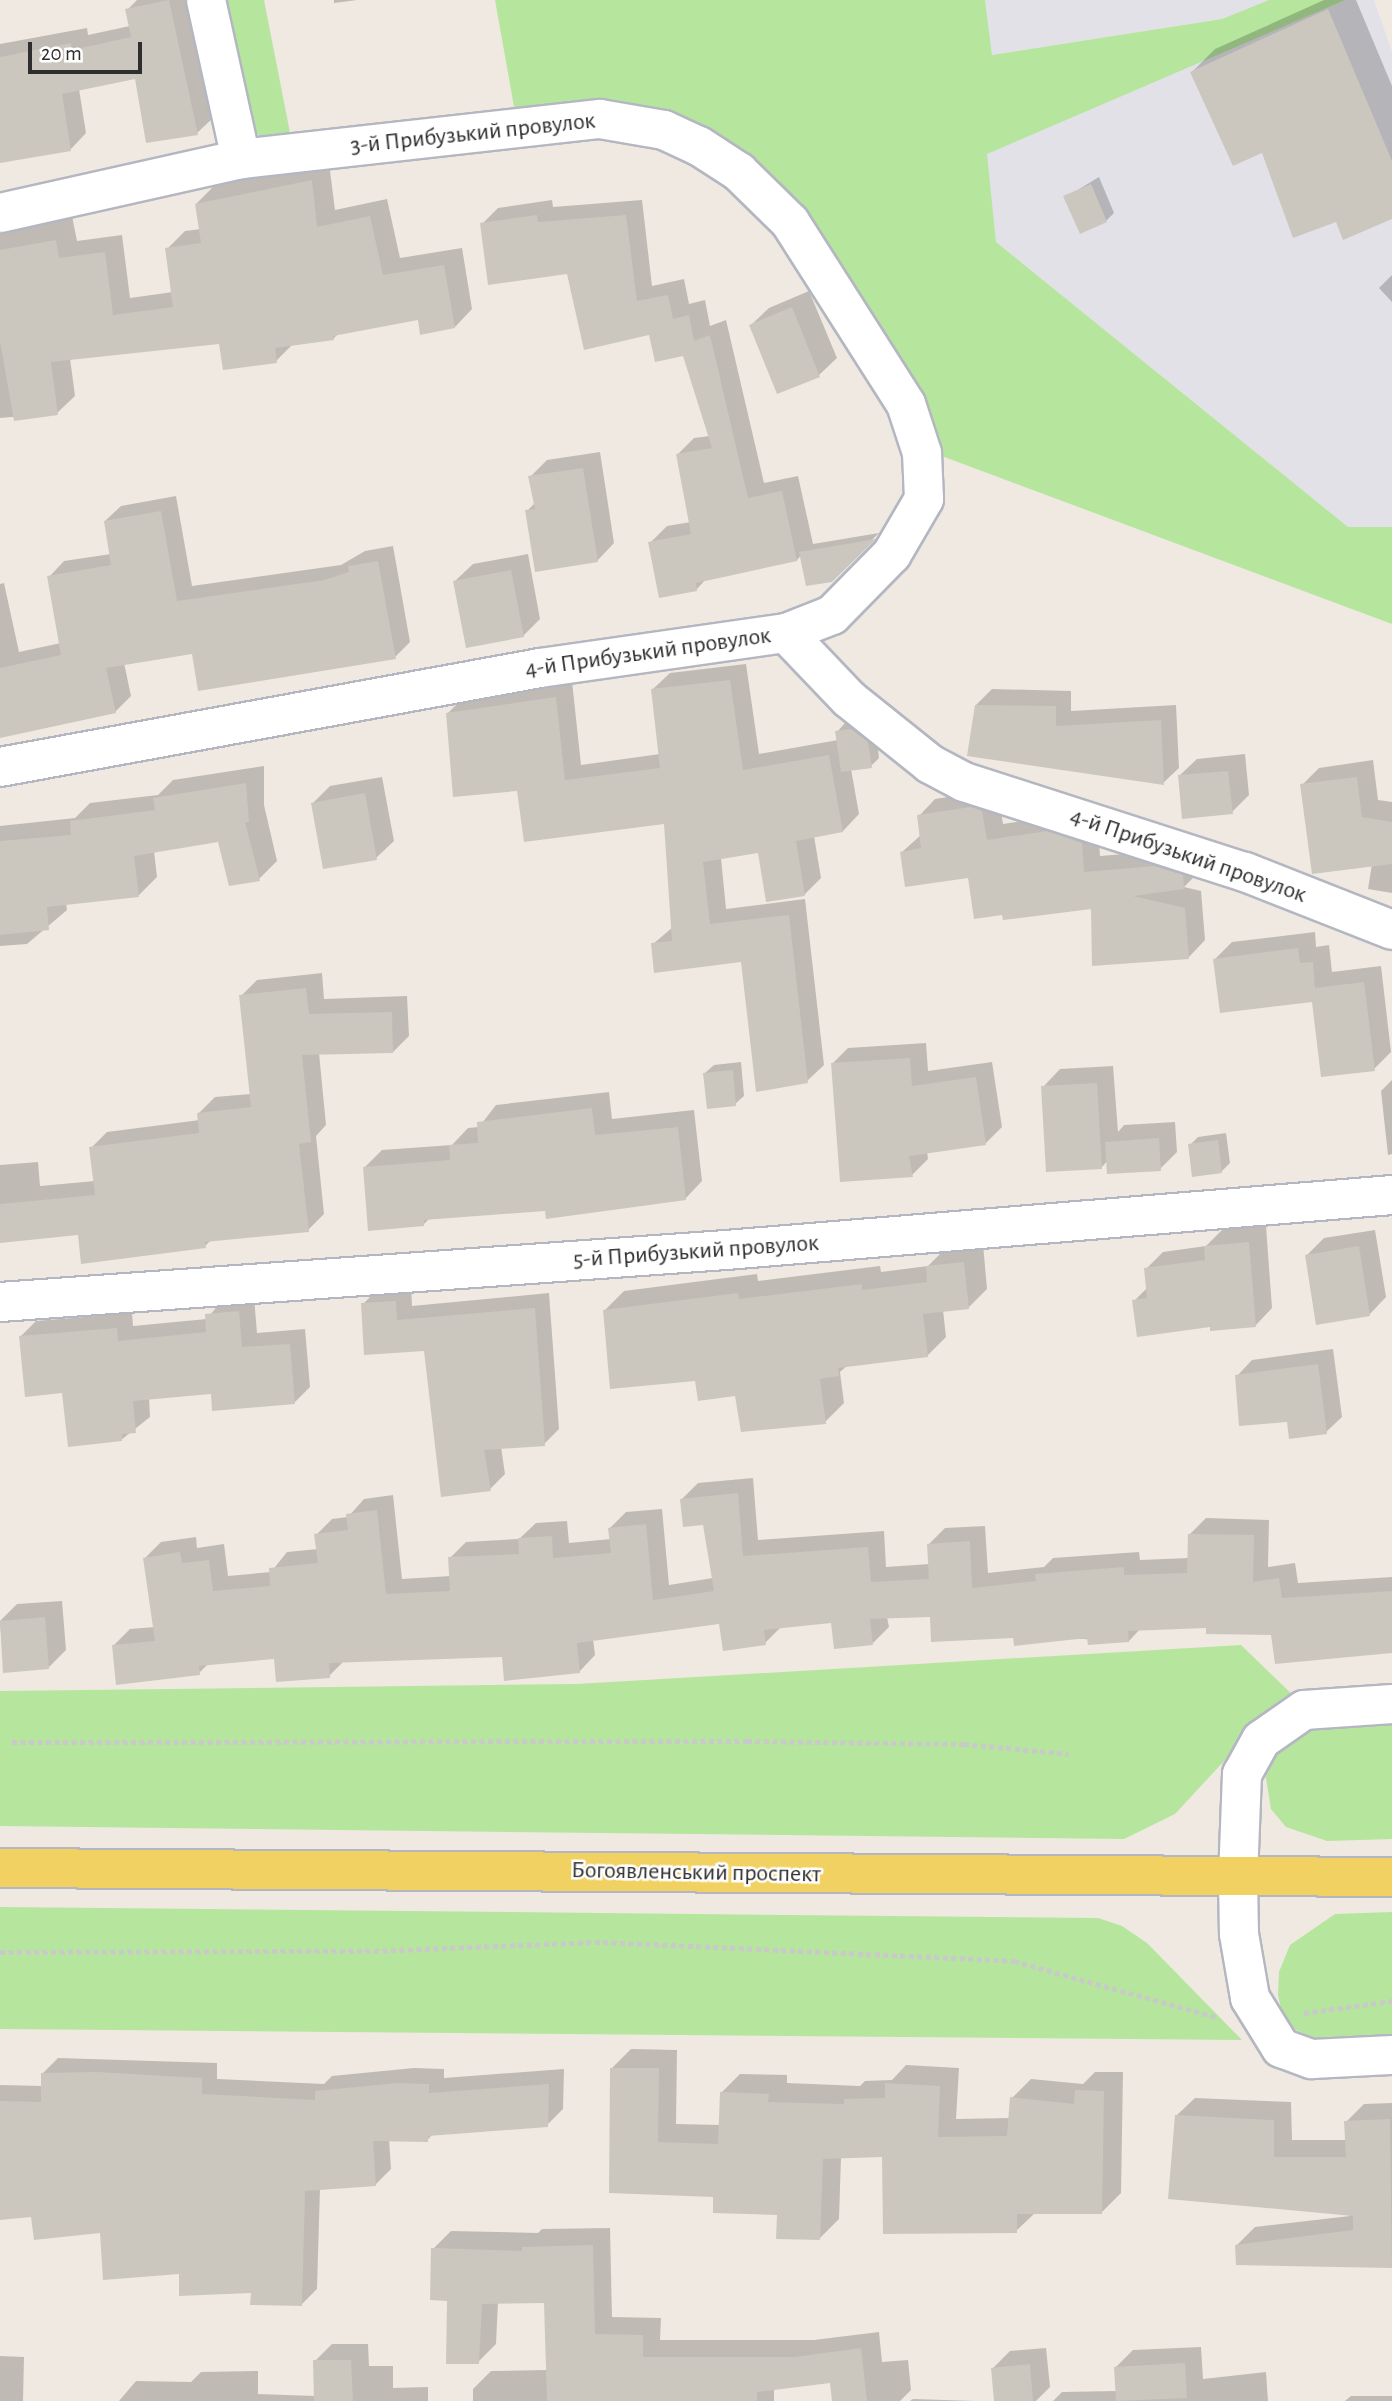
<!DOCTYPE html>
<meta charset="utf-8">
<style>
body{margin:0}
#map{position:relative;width:1392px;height:2401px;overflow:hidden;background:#efe9e1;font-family:"Alegreya Sans",sans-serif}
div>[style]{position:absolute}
.industrial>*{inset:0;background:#e3e1e8}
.green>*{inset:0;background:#b6e59e}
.shadow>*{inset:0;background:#0003}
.building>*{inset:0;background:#cbc7bf}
.path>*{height:4.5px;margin-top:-2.25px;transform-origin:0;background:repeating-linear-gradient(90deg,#c9c9c9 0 5px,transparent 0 8.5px)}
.roads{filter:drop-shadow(2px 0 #b4b7c1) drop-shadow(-2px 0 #b4b7c1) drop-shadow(0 2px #b4b7c1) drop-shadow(0 -2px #b4b7c1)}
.minor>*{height:38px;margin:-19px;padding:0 19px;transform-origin:19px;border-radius:19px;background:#fff}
.major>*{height:38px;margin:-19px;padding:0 19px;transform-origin:19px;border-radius:19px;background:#f2d163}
span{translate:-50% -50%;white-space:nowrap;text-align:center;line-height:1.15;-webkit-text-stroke:5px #fff;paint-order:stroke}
.street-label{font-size:24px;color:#2e2e2e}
.scale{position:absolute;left:28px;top:42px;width:114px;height:32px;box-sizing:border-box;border:4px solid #2e2e2e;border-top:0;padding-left:9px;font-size:21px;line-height:24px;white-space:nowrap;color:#2e2e2e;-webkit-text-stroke:5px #fff;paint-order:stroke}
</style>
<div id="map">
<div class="industrial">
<div style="clip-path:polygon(985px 0,1269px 0,1222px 19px,992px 55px)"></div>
<div style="clip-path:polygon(1345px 0,1374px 0,1392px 52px,1392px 527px,1348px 527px,996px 242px,986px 153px)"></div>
</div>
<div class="green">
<div style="clip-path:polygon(214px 0,264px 0,292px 143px,263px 137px,248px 129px)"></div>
<div style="clip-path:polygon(495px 0,985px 0,992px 55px,1222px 19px,1269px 0,1345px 0,987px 154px,996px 242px,1348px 527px,1392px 527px,1392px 624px,931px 452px,744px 166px,516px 118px)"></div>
<div style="clip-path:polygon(1241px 1645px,1298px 1700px,1250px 1733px,1175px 1814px,1124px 1839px,0 1826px,0 1691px,577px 1684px)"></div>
<div style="clip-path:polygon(1392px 1714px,1392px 1839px,1327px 1841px,1286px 1827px,1271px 1809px,1264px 1766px,1288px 1730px)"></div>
<div style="clip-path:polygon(0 1907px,1098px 1918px,1122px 1926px,1147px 1943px,1242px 2040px,0 2029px)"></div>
<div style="clip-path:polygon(1392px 1912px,1392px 2041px,1317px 2040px,1296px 2030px,1283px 2018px,1278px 1995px,1279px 1972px,1290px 1945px,1335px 1914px)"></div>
</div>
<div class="shadow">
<div style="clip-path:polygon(137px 0,188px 0,213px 118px,197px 133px,137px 77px,79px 89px,86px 133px,71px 149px,0 159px,0 44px,87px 28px,88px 35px,130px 26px,127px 10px)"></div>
<div style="clip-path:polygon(334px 0,357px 0,334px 3px)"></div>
<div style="clip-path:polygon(1324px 0,1356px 0,1392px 86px,1392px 217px,1337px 220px,1263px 151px,1192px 72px,1215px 49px)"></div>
<div style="clip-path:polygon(329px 163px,335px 210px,387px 199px,400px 258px,462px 248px,472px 309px,455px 327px,419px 318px,339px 333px,333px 339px,293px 344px,276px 361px,220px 342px,70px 358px,75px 396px,57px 413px,0 418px,0 229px,72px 216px,77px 241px,122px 235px,130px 298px,173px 292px,167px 249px,185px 231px,201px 229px,196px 204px,214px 186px)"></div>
<div style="clip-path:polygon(1099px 177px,1114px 213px,1106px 221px,1066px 197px)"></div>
<div style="clip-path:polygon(552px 200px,553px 207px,642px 200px,652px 286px,684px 279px,689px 304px,705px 300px,710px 326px,726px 320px,764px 483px,798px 476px,813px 544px,879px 533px,831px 580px,802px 554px,797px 560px,707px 578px,696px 590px,650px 543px,667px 526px,691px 522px,678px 454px,694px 438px,710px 436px,684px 354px,568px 272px,482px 224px,498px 208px)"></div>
<div style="clip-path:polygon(1392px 275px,1392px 302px,1379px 288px)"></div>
<div style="clip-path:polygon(809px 291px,837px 358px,819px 375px,778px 391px,751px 325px,769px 308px)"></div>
<div style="clip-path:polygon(600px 452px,614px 543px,597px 561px,527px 511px,536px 502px,530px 477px,547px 460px)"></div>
<div style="clip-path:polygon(176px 496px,192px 586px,341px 565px,365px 551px,393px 546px,410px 642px,395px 657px,194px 652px,124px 663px,131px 696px,115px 712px,0 736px,0 584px,4px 583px,19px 652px,61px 643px,49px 577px,64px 561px,111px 554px,105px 521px,121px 506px)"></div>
<div style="clip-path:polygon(528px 554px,540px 619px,523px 636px,455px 581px,473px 564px)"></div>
<div style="clip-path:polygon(746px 664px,759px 754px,838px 740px,837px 732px,845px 723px,860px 721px,876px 734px,879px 758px,871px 766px,851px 769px,859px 814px,843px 831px,814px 836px,821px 878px,804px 895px,760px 851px,721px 858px,726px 909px,805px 899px,824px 1065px,807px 1081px,743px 960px,653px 944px,673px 927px,666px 822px,519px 789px,447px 714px,464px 697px,572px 681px,581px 765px,660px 754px,653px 689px,670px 673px)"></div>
<div style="clip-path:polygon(992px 689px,1071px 691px,1071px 711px,1176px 705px,1179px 768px,1163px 783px,976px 705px)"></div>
<div style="clip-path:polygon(1245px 754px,1249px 795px,1232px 812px,1179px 776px,1197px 759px)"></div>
<div style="clip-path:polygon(1373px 760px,1378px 800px,1392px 802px,1392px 893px,1368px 889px,1372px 864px,1302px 785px,1319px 768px)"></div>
<div style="clip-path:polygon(264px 766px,264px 805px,277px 861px,259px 879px,220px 840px,154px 851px,157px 877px,139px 895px,66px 903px,67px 910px,27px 944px,0 946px,0 826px,75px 818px,90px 803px,158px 795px,173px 780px)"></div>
<div style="clip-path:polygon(382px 777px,394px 841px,376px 858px,313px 803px,330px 786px)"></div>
<div style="clip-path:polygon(988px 791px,998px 794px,1003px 824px,1064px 815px,1098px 826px,1100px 856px,1172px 850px,1200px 871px,1184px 887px,1201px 891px,1205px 940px,1189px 957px,1092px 907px,1003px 913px,969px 876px,902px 852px,921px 835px,919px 816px,935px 799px)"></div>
<div style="clip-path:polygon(1315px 932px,1316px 947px,1329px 945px,1332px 972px,1381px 966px,1391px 1052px,1374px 1069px,1314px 1000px,1215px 959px,1232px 942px)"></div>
<div style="clip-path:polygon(322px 973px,324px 999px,407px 996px,409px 1036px,393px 1052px,319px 1053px,326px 1125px,316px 1136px,324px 1214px,308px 1230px,211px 1240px,205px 1246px,79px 1233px,0 1241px,0 1165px,38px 1162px,40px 1186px,95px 1181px,91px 1148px,107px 1132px,200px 1120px,199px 1113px,215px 1097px,251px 1094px,241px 996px,257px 980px)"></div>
<div style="clip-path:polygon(926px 1043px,928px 1071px,992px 1062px,1002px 1127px,986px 1143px,927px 1151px,928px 1159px,912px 1175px,832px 1064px,848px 1048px)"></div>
<div style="clip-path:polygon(741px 1062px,744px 1096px,735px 1104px,705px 1073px,714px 1065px)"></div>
<div style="clip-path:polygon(1113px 1066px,1118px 1132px,1124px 1125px,1175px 1122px,1177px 1152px,1160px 1169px,1108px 1160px,1102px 1167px,1043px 1087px,1060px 1069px)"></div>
<div style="clip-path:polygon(1392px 1080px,1392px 1154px,1388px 1155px,1381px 1091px)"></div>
<div style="clip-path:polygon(609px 1092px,612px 1119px,694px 1110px,702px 1181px,685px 1199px,431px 1217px,423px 1225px,365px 1167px,382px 1150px,452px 1145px,468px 1128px,479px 1127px,496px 1105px)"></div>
<div style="clip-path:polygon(1226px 1133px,1230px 1163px,1221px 1172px,1190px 1145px,1198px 1137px)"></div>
<div style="clip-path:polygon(1266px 1226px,1272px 1308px,1255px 1326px,1212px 1325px,1134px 1301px,1148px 1287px,1146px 1269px,1163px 1252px,1206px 1246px,1223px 1229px)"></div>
<div style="clip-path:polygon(1375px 1230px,1386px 1297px,1369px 1315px,1307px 1255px,1324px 1238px)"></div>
<div style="clip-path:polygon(983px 1244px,987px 1289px,968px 1308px,943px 1310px,946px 1337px,927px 1356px,848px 1365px,840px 1372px,844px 1403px,825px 1422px,697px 1379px,605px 1310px,624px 1291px,757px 1274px,758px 1281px,880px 1266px,881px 1272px,928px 1266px,947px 1247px)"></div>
<div style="clip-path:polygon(411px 1286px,412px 1306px,549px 1293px,559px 1429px,544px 1444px,501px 1447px,505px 1474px,490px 1489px,426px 1349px,363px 1304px,378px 1289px)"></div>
<div style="clip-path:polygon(254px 1297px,257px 1333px,305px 1329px,310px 1387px,294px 1403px,212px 1392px,149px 1397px,150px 1417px,121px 1440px,63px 1392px,21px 1336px,36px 1321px,132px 1313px,133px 1326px,207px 1319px,222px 1300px)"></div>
<div style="clip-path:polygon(1333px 1349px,1342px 1417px,1326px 1432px,1288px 1420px,1237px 1376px,1252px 1360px)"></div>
<div style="clip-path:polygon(753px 1478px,758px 1540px,884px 1531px,886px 1567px,930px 1564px,929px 1544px,945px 1528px,985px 1526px,988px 1573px,1044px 1567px,1053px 1558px,1139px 1552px,1140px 1560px,1189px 1558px,1189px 1535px,1206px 1518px,1269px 1520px,1268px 1567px,1295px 1563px,1298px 1583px,1392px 1577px,1392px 1652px,1208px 1626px,1141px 1628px,1129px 1641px,1015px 1636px,932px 1615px,887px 1617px,889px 1627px,873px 1643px,833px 1621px,782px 1626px,765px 1643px,720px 1623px,593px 1639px,595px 1655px,579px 1672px,503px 1656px,345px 1660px,329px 1676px,275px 1657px,209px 1663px,199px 1673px,114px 1645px,130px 1629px,155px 1627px,145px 1558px,161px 1542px,196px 1537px,197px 1548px,224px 1544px,228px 1576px,271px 1572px,287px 1552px,318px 1549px,316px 1535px,332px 1519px,348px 1517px,364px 1499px,393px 1495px,402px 1579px,451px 1576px,450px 1558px,466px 1542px,519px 1539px,536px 1523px,567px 1521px,569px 1543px,611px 1539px,610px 1528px,626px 1512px,662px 1509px,669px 1585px,713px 1578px,705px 1523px,682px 1499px,698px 1483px)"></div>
<div style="clip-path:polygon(62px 1601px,66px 1650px,48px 1668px,4px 1671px,0 1621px,17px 1604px)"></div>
<div style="clip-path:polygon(631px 2049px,677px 2050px,676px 2124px,721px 2125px,721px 2093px,740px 2074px,787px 2075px,787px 2083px,860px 2086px,865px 2081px,892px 2080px,906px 2065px,959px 2068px,956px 2119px,1010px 2118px,1012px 2098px,1031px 2079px,1083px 2084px,1095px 2072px,1123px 2072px,1121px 2193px,1102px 2212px,1035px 2213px,1016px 2231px,884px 2155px,841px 2157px,839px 2219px,819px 2239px,779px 2214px,715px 2195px,611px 2192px,612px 2068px)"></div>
<div style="clip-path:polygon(58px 2058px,217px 2063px,217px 2079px,324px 2084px,332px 2076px,414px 2068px,444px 2069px,444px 2078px,564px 2069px,563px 2109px,547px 2125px,433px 2134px,427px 2140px,389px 2139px,391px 2169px,375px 2185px,320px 2188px,317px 2289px,301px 2305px,180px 2273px,101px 2232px,33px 2215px,0 2218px,0 2085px,43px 2086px,43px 2073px)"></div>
<div style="clip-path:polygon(1195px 2098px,1291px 2102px,1292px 2140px,1347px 2140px,1346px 2122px,1364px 2104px,1392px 2103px,1392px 2266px,1238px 2263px,1237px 2245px,1255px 2227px,1350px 2216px,1176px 2116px)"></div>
<div style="clip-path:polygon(610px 2228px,612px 2317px,661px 2318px,660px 2340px,814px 2340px,879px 2332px,882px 2362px,908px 2360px,911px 2390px,900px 2401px,834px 2401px,832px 2381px,774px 2388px,774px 2401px,473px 2401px,473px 2389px,491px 2371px,547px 2370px,545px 2301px,498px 2302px,496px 2344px,478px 2362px,433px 2249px,451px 2231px,538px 2233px,542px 2229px)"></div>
<div style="clip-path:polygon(332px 2344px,368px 2344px,369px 2366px,393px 2366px,393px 2388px,428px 2387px,428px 2401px,119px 2401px,136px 2381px,191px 2382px,201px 2372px,258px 2371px,258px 2394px,315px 2396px,315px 2361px)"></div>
<div style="clip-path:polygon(1201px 2347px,1203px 2379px,1266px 2372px,1268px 2401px,1053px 2401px,1062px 2392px,1117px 2391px,1116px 2367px,1133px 2350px)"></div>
<div style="clip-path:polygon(1046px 2348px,1050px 2387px,1036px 2401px,996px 2401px,993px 2368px,1010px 2351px)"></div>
<div style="clip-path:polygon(0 2356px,24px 2357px,23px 2401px,0 2401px)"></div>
<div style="clip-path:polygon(1351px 2396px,1392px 2396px,1392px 2401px,1345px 2401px)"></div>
<div style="clip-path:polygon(913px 2399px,976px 2401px,910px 2401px)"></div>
</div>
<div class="building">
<div style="clip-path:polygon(169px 0,198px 135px,146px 143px,135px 79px,62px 94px,71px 151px,0 163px,0 57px,71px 43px,72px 50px,131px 37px,125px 9px)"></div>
<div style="clip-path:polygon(1328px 9px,1392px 161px,1392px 219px,1343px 240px,1336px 222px,1293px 238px,1262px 153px,1233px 166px,1190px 72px)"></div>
<div style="clip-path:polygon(312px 180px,317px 227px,370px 216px,383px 275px,444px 265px,455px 328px,420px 335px,418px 320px,333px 336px,334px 340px,275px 348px,277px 363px,223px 370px,219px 344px,51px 362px,58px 415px,14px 421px,0 341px,0 250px,56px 240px,59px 258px,105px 252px,113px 315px,173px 307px,165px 248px,201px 243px,195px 204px)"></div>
<div style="clip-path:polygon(1091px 184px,1107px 222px,1080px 234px,1063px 196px)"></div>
<div style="clip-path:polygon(537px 215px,538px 222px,626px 215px,637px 301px,668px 295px,673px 319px,689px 315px,694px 341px,710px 335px,748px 498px,782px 491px,797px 561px,696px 583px,697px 591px,659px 598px,648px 542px,691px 534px,676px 454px,712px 448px,683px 356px,655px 362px,649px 335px,584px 350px,567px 274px,488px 285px,480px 223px)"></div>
<div style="clip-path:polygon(792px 307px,820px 377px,777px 394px,749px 325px)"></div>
<div style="clip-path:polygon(583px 468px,598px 562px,535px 572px,525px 510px,535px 509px,528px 476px)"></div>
<div style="clip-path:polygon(161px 511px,177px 601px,324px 580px,349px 572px,348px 566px,378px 561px,396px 659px,198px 691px,192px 654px,106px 668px,116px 713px,0 738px,0 668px,61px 655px,47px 576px,111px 565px,104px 521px)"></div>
<div style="clip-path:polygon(876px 539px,832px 582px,806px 586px,799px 552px)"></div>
<div style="clip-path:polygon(511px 570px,524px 637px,466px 648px,453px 581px)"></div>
<div style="clip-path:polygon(730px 680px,743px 770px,829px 755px,843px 832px,796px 841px,805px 896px,766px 902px,758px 853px,703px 862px,710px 924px,789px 915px,808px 1083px,756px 1092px,741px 962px,654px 973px,651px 943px,672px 941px,664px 824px,524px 842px,517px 791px,453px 797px,446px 713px,556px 697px,565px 780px,660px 768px,651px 689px)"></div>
<div style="clip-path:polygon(975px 705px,1056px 706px,1056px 726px,1161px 720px,1164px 785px,967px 756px)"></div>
<div style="clip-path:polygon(851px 729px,868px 742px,872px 768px,841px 772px,835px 731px)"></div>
<div style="clip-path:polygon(1228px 771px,1233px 814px,1182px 819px,1178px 775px)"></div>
<div style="clip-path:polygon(1357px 777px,1362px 817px,1392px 822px,1392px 864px,1312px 874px,1300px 784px)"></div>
<div style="clip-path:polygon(246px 783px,249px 822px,245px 822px,260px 881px,229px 886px,218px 842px,134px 856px,139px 897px,47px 907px,49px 930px,0 935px,0 841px,71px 835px,70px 821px,155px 810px,153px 798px)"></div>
<div style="clip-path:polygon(365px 793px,377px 860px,323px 869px,311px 803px)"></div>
<div style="clip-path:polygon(971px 807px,982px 811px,987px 840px,1047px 831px,1082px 843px,1084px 872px,1154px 866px,1183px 875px,1184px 889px,1133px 896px,1185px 908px,1189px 959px,1092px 966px,1091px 909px,1003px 920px,1002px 915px,974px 919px,968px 878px,905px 887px,900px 852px,921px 848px,917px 815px)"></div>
<div style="clip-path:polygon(1298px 948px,1300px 963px,1313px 962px,1315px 988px,1364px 982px,1375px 1071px,1321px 1077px,1312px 1002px,1220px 1013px,1213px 959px)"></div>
<div style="clip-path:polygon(306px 988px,309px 1014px,392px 1012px,393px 1053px,302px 1055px,311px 1142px,299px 1144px,309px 1232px,205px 1242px,206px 1248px,81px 1264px,78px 1235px,0 1243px,0 1204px,95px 1195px,89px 1147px,199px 1133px,197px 1113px,251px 1107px,239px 995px)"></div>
<div style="clip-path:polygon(910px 1058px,912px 1086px,976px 1077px,986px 1145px,909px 1156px,913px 1177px,840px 1182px,831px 1063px)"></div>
<div style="clip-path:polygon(733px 1070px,736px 1106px,707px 1109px,703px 1073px)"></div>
<div style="clip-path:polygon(1097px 1083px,1102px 1169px,1046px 1172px,1041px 1086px)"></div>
<div style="clip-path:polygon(592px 1108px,595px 1135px,678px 1127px,686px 1200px,546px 1219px,545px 1211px,424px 1220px,424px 1226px,368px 1231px,363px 1167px,450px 1160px,449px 1145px,478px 1143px,477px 1122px)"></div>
<div style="clip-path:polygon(1159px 1138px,1161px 1171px,1107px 1174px,1105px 1142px)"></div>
<div style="clip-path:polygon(1218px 1140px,1222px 1173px,1192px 1177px,1188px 1144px)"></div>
<div style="clip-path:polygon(1249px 1242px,1256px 1327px,1210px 1331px,1210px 1327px,1137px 1337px,1132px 1300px,1147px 1298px,1144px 1268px,1205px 1260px,1204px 1246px)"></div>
<div style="clip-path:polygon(1359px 1246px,1370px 1316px,1316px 1325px,1305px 1255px)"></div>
<div style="clip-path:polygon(964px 1262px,969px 1309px,923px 1314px,928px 1357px,838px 1368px,839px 1376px,820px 1379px,826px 1424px,741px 1432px,735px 1396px,698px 1401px,695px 1381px,610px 1389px,603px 1310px,738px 1293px,739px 1299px,862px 1284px,862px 1290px,927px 1282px,926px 1266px)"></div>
<div style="clip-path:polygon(396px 1301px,397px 1320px,535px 1308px,545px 1446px,484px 1450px,491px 1491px,441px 1497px,424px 1351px,364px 1355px,361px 1303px)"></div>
<div style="clip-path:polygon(239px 1311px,242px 1347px,290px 1344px,295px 1404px,212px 1411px,211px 1394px,133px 1401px,136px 1433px,122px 1434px,122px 1441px,68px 1447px,62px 1393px,25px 1397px,19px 1336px,117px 1328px,118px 1341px,206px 1332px,205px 1314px)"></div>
<div style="clip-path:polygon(1318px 1364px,1327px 1434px,1289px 1439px,1287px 1422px,1239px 1426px,1235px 1375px)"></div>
<div style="clip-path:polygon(738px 1493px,743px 1556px,868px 1547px,871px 1582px,929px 1579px,927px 1544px,970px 1541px,972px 1588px,1036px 1581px,1035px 1574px,1124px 1567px,1124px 1575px,1187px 1573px,1188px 1534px,1254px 1535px,1253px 1582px,1279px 1578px,1282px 1598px,1392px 1591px,1392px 1653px,1275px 1664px,1271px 1635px,1206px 1634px,1206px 1628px,1128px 1631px,1129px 1642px,1088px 1645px,1087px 1638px,1014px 1646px,1013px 1638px,931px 1642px,930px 1617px,870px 1619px,873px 1645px,834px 1649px,831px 1623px,764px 1630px,766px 1645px,723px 1651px,719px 1624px,577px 1643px,580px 1673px,504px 1681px,502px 1657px,329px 1663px,330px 1678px,276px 1682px,274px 1659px,199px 1666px,200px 1675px,116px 1685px,112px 1645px,155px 1641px,143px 1558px,180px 1552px,182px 1563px,209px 1560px,213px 1591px,270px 1586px,269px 1568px,318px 1563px,314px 1534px,348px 1530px,346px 1514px,377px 1510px,386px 1594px,450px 1591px,448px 1557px,519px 1554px,518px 1538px,552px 1536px,553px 1558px,611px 1553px,608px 1528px,646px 1524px,653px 1600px,714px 1591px,703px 1525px,683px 1527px,680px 1499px)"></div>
<div style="clip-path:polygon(45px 1617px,49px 1669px,3px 1673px,0 1621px)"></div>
<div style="clip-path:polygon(610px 2068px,659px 2068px,658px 2142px,718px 2144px,720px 2092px,769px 2094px,768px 2102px,844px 2104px,844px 2099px,885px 2098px,885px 2083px,940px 2086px,938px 2137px,1007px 2136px,1010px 2097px,1074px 2104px,1075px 2090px,1104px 2091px,1102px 2214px,1017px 2214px,1017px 2233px,883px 2234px,882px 2157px,823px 2159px,820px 2240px,776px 2239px,777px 2215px,713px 2213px,713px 2197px,609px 2193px)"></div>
<div style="clip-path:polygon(97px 2072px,202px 2078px,202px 2094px,315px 2100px,315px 2091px,397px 2083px,429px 2084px,429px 2093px,549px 2084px,548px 2127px,428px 2136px,428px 2142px,373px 2141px,376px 2186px,305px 2191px,302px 2306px,250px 2305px,251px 2293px,179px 2296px,179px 2274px,103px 2280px,100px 2233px,34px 2240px,31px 2217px,0 2220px,0 2101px,41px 2102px,41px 2073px)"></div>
<div style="clip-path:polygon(1175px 2115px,1274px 2120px,1274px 2157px,1346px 2157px,1344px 2121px,1390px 2119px,1392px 2268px,1236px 2265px,1235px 2245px,1353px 2230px,1353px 2216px,1168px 2199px)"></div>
<div style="clip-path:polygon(593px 2245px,595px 2334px,643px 2335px,643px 2357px,795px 2357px,861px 2348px,867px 2401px,832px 2401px,830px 2383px,757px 2392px,757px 2401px,547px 2401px,544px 2303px,482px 2304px,479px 2364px,446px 2364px,447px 2301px,430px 2300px,431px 2248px,522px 2251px,522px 2247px)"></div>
<div style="clip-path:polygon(313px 2360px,351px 2360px,353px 2401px,314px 2401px)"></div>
<div style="clip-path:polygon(1185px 2363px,1187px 2398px,1116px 2401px,1114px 2367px)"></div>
<div style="clip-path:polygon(1030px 2364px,1033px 2401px,994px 2401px,991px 2368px)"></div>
</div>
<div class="path">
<div style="left:12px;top:1742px;width:735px;rotate:-0.08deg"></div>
<div style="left:747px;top:1741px;width:217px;rotate:0.8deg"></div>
<div style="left:964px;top:1744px;width:105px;rotate:5.4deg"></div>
<div style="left:0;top:1952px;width:374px;rotate:-0.2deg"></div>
<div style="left:374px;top:1951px;width:229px;rotate:-2.3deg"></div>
<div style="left:603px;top:1942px;width:411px;rotate:2.6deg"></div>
<div style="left:1014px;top:1961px;width:210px;rotate:15.5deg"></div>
<div style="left:1304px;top:2013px;width:89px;rotate:-7.8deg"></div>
</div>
<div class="roads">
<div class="minor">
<div style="left:206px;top:0;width:163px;rotate:77.6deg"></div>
<div style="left:0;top:213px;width:247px;rotate:-12.6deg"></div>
<div style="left:241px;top:159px;width:361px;rotate:-6.4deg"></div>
<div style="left:600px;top:119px;width:65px;rotate:9.8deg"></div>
<div style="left:664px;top:130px;width:38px;rotate:25deg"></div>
<div style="left:699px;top:146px;width:48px;rotate:33deg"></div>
<div style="left:739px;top:172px;width:71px;rotate:44.4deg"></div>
<div style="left:790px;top:222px;width:216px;rotate:57.5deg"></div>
<div style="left:906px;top:404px;width:52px;rotate:71.9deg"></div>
<div style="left:922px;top:453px;width:46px;rotate:87.5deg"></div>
<div style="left:924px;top:499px;width:64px;rotate:120.2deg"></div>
<div style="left:892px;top:554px;width:86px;rotate:134.5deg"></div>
<div style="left:832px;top:615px;width:49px;rotate:158.6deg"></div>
<div style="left:0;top:767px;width:549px;rotate:-10.39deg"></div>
<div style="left:540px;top:668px;width:248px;rotate:-8.1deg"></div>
<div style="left:786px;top:633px;width:91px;rotate:46.3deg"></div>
<div style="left:849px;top:699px;width:104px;rotate:38.7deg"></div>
<div style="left:930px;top:764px;width:38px;rotate:28deg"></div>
<div style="left:964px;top:782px;width:295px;rotate:17.8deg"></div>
<div style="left:1245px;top:872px;width:158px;rotate:21.5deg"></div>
<div style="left:0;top:1302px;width:728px;rotate:-4.1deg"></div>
<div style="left:726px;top:1250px;width:668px;rotate:-4.72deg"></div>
<div style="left:1392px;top:1704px;width:88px;rotate:176.1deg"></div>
<div style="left:1304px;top:1710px;width:52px;rotate:145.1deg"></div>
<div style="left:1261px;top:1740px;width:39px;rotate:119deg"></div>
<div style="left:1242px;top:1774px;width:104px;rotate:92.2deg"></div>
<div style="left:1238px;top:1878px;width:56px;rotate:89deg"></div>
<div style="left:1239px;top:1934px;width:65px;rotate:80.2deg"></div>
<div style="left:1250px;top:1998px;width:59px;rotate:58.2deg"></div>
<div style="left:1281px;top:2048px;width:33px;rotate:20deg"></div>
<div style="left:1312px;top:2059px;width:80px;rotate:-2.9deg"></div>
</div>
<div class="major">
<div style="left:0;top:1868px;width:1392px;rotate:0.37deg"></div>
</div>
</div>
<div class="street-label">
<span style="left:473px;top:134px;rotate:-6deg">3-й Прибузький провулок</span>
<span style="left:648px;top:653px;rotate:-8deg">4-й Прибузький провулок</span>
<span style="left:1188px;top:856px;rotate:19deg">4-й Прибузький провулок</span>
<span style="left:696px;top:1252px;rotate:-4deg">5-й Прибузький провулок</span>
<span style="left:696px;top:1873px;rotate:1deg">Богоявленський проспект</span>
</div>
<div class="scale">20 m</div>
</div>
